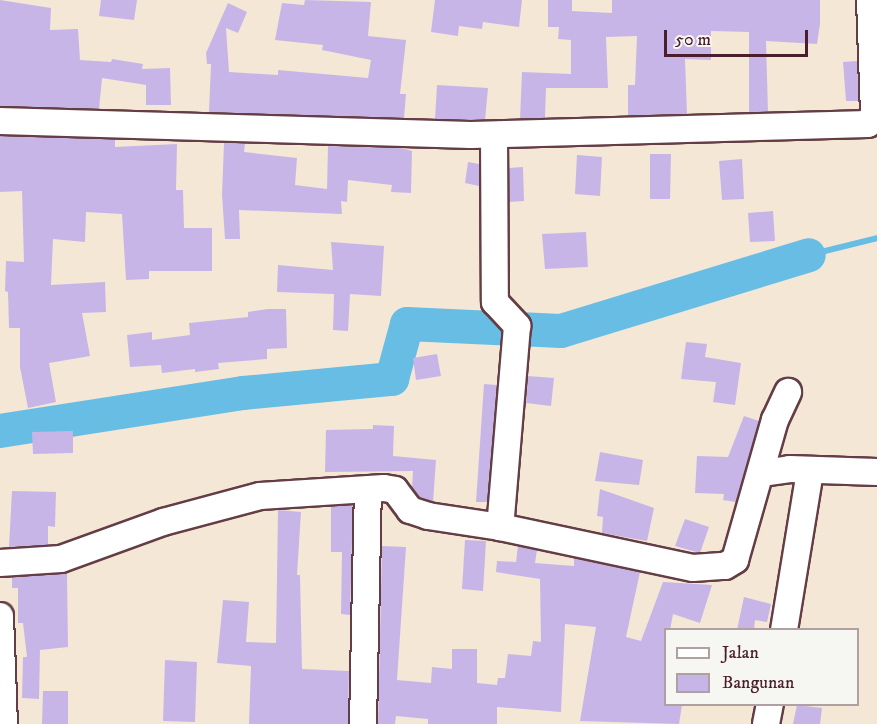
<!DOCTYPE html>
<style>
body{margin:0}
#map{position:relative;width:877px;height:724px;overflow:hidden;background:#f4e7d6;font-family:"IM FELL DW Pica",serif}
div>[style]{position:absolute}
.stream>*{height:6px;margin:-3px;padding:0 3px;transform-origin:3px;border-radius:3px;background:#67bde4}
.river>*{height:34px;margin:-17px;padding:0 17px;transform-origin:17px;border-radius:17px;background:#67bde4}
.building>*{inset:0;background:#c8b5e7}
.roads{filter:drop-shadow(2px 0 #643d45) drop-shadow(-2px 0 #643d45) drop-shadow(0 2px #643d45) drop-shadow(0 -2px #643d45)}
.minor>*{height:26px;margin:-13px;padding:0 13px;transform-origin:13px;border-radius:13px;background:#fff}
span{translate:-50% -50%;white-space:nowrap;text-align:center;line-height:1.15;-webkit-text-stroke:4.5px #f6f6f2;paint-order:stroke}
.legend{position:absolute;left:664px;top:628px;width:195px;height:78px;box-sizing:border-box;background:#f6f6f2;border:2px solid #b1a0a2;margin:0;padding:8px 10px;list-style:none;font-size:18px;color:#4a1f2b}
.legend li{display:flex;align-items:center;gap:12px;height:30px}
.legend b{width:30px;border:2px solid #b1a0a2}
.scale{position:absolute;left:664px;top:30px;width:144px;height:27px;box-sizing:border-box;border:3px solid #4a1f2b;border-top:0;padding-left:8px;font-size:18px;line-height:21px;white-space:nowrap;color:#4a1f2b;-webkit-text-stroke:4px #f6f6f2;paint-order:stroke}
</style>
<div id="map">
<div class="stream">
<div style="left:809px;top:255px;width:70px;rotate:-14deg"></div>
</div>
<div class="river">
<div style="left:0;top:431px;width:246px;rotate:-8.9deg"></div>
<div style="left:243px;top:393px;width:150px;rotate:-5.4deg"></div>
<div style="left:392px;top:379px;width:57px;rotate:-74.7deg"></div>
<div style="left:407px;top:324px;width:154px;rotate:2.6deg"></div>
<div style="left:561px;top:331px;width:259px;rotate:-17deg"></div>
</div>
<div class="building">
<div style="clip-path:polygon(0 0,51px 8px,50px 30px,78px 29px,80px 60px,111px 62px,112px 59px,143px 64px,142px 69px,170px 68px,171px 105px,146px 105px,146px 85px,102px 78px,99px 109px,0 106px)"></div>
<div style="clip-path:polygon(101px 0,137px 0,134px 20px,99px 16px)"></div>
<div style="clip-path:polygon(305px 0,371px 2px,368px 36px,406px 40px,400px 94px,406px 94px,404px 118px,209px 112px,211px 64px,207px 64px,206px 53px,228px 3px,247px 12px,238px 33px,226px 28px,229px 72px,278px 75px,278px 70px,368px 78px,371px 60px,322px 50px,323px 45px,275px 40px,282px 3px,304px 5px)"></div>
<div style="clip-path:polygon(435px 0,522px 0,519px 27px,483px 22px,482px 29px,459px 26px,458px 36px,431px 32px)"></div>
<div style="clip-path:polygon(548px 0,572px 0,572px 11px,612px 13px,612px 0,820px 0,820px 24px,817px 44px,766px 41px,768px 112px,749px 112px,749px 32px,711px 31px,711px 60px,685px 59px,687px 114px,628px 116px,628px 85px,635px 85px,637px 36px,606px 37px,608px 88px,546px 88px,545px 118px,520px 119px,522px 72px,571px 74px,571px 40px,558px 39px,559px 27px,548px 27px)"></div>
<div style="clip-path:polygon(857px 61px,859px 101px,846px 101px,843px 62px)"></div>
<div style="clip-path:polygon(437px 85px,488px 88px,485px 120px,435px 119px)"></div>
<div style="clip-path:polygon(0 136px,115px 139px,115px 147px,177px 144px,176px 190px,183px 190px,184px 228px,212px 228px,212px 271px,149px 271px,149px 279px,126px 280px,122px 214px,86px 212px,85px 242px,53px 239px,51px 285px,105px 282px,106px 312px,82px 313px,90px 356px,49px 363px,56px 402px,28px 408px,20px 367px,20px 328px,9px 328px,8px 292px,5px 291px,6px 261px,24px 262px,22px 191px,0 192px)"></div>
<div style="clip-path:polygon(224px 143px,245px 143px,244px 152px,297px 158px,295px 185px,327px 189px,328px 146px,401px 148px,412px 151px,411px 193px,391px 192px,392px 185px,348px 180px,347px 202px,341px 201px,342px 214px,239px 210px,240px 239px,225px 239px,222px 195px)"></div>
<div style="clip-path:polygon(650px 154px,671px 154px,670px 199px,650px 199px)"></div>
<div style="clip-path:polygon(577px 155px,602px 157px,600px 196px,575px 194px)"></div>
<div style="clip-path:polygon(742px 159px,744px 199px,722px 200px,719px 161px)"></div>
<div style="clip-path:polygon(468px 162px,479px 164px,479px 186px,465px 183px)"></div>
<div style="clip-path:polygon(523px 167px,524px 201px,509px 202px,509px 168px)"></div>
<div style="clip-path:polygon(773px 211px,775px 241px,750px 242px,748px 213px)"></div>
<div style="clip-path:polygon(586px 232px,588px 267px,545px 269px,542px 234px)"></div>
<div style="clip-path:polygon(331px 242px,384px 246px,381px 296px,350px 294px,348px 331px,333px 330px,334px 294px,277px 292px,278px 265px,333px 270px)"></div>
<div style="clip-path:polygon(268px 309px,286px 309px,287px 348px,267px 349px,267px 359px,218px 363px,219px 369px,195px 372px,195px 369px,162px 373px,161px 365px,130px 367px,127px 335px,152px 332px,152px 340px,190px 335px,189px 323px,248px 317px,248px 312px)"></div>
<div style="clip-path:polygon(686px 342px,707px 344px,705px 357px,741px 363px,735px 405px,713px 402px,716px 382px,681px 379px)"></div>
<div style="clip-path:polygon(437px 354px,441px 376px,416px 380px,413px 358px)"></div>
<div style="clip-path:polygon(528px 376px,554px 378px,551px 406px,526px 403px)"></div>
<div style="clip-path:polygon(484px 384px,497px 385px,487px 502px,476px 502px)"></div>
<div style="clip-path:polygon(744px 416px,759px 421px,736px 502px,723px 500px,724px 494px,695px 493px,697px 456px,728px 457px)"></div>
<div style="clip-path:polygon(373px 425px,394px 426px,393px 456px,436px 460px,433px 502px,419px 497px,412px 488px,413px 471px,325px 472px,326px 430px,373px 429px)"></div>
<div style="clip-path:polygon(73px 431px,73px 453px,33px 454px,32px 432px)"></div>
<div style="clip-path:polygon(600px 452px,643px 460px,639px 485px,595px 481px)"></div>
<div style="clip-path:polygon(600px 489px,654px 508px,647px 541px,602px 533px,603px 517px,597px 516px)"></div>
<div style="clip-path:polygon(12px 491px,56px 492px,55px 527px,48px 526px,48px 545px,9px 547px)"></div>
<div style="clip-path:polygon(353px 505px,350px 615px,341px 614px,342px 552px,331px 552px,331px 506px)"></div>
<div style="clip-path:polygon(278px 510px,301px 512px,297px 575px,300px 575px,302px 669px,349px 671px,348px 724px,249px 724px,251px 666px,217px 663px,223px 600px,249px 602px,246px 642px,276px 643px)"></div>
<div style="clip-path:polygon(685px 519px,709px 527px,700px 553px,675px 546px)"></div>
<div style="clip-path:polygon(465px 540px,486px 541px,483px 591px,462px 589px)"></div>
<div style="clip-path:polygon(382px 546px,406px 547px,397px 680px,431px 683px,432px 667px,452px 669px,452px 649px,477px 649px,477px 683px,497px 685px,498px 678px,505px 678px,508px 654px,531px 656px,533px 641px,541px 642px,540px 579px,496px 572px,497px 561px,516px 562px,518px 546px,537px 550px,535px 563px,574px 566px,574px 558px,640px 572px,626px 637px,641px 641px,663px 582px,712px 585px,700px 623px,673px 614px,670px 630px,666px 630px,666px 705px,682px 705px,679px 724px,580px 721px,596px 627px,565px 624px,561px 712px,497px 707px,497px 724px,428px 724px,428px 719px,396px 716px,395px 724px,378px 724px)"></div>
<div style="clip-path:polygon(67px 573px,68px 647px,40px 650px,39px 699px,22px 698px,23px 657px,27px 657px,23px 623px,18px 623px,18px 588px,12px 588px,12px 577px)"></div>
<div style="clip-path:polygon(744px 597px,771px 604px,767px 622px,755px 620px,754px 630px,737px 630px)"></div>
<div style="clip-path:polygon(165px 660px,197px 662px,195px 722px,163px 721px)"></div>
<div style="clip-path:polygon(43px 691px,68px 691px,68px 724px,42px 724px)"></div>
<div style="clip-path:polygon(797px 705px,822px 708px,820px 724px,793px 724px)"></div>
</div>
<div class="roads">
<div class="minor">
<div style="left:0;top:121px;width:471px;rotate:1.7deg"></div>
<div style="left:471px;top:135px;width:397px;rotate:-1.6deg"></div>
<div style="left:868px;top:124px;width:12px;rotate:-59deg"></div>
<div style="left:874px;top:114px;width:114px;rotate:-92deg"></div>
<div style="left:494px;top:135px;width:167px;rotate:89.7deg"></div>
<div style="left:495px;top:302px;width:33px;rotate:47deg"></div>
<div style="left:517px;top:326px;width:202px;rotate:94.8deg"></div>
<div style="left:763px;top:473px;width:27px;rotate:-8deg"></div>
<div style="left:790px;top:469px;width:87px;rotate:2deg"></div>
<div style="left:0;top:563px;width:61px;rotate:-3.8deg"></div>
<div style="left:61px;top:559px;width:109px;rotate:-19.9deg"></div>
<div style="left:163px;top:522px;width:100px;rotate:-15deg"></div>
<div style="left:260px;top:496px;width:124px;rotate:-3.7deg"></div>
<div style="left:384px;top:488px;width:11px;rotate:10deg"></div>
<div style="left:395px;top:490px;width:25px;rotate:53deg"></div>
<div style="left:410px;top:510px;width:19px;rotate:18deg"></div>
<div style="left:428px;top:516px;width:73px;rotate:8.7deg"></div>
<div style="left:500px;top:527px;width:197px;rotate:12deg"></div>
<div style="left:693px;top:568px;width:32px;rotate:-4deg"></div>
<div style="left:725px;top:566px;width:12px;rotate:-31deg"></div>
<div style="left:735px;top:560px;width:146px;rotate:-74.1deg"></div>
<div style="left:775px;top:420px;width:31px;rotate:-65deg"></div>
<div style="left:0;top:616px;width:108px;rotate:87.9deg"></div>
<div style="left:784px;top:630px;width:160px;rotate:-80.7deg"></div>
<div style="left:363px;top:724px;width:234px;rotate:-88.8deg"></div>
<div style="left:766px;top:724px;width:20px;rotate:-79deg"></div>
</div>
</div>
<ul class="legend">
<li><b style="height:8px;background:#fff"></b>Jalan</li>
<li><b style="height:16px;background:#c8b5e7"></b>Bangunan</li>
</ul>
<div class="scale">50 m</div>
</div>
